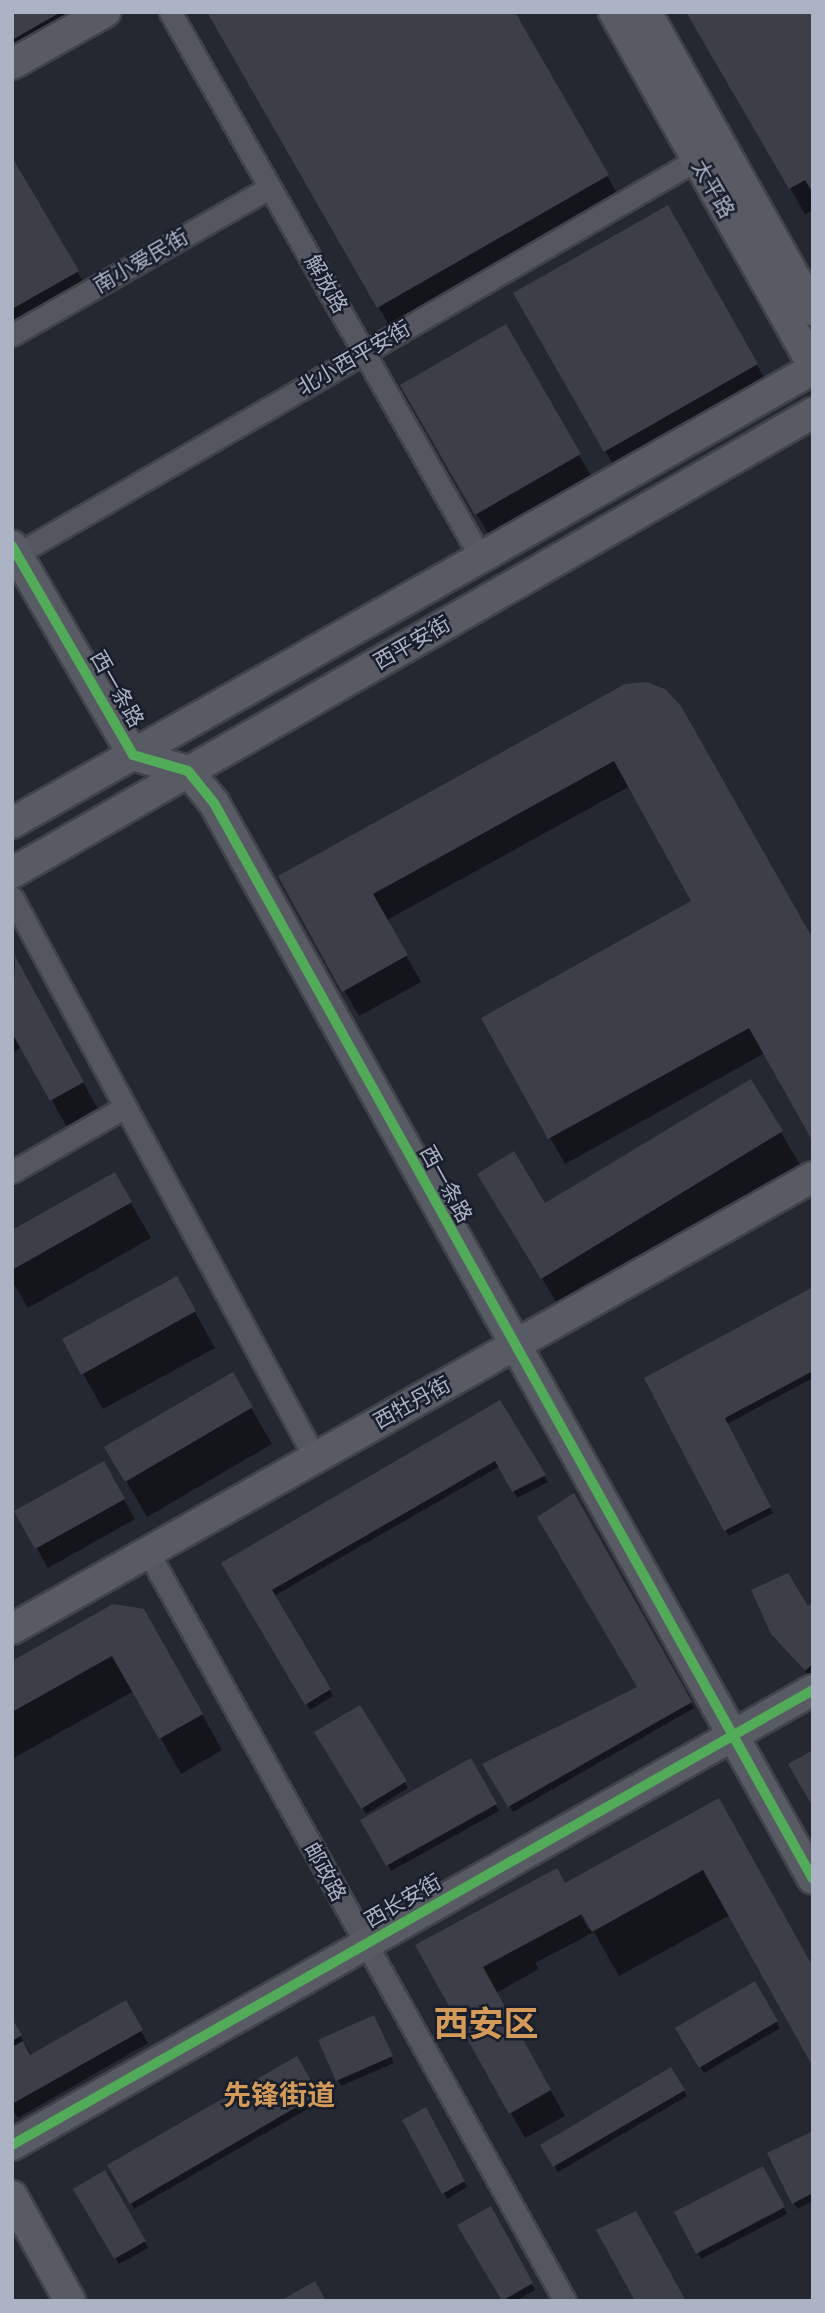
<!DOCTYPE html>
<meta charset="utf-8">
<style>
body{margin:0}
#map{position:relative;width:825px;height:2313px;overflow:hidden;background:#242831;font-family:Figtree,"Noto Sans SC",sans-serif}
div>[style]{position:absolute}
.shadow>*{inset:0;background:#0007}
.building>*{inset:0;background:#3c3f48}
.roads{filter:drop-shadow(2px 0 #40434a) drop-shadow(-2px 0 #40434a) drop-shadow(0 2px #40434a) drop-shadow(0 -2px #40434a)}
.street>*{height:21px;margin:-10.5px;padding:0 10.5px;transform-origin:10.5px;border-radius:10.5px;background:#545760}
.secondary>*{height:30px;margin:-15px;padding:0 15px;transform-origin:15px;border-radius:15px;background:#585b64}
.cycleway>*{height:10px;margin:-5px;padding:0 5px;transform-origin:5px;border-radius:5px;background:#51ab58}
span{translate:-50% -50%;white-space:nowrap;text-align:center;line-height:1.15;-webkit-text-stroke:5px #181e2b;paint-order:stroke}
.street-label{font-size:21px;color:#acb3c4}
.district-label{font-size:28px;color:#d39a59;font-weight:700}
.town-label{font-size:35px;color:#d39a59;font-weight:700}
.frame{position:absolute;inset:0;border:14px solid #acb3c4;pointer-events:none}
</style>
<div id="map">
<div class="shadow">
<div style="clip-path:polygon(12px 12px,108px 12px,12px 74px)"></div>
<div style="clip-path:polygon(209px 12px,513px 12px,622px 202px,393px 332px)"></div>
<div style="clip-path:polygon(688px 12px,813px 12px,813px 210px,805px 214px)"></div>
<div style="clip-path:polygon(12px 160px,92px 297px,12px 343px)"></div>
<div style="clip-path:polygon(667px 208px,772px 391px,620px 477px,516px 294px)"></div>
<div style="clip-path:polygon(505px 327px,594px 481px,491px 539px,403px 386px)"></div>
<div style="clip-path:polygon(626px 686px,765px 1053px,565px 1164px,483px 1018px,694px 902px,630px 786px,387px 920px,421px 982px,359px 1016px,280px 877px)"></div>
<div style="clip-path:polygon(14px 959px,103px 1118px,72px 1136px,22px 1047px,12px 1053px)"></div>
<div style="clip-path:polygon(750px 1081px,802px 1168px,563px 1313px,500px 1210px,545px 1206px)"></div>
<div style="clip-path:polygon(114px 1174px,151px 1238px,28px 1308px,12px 1281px,12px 1232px)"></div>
<div style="clip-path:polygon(176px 1278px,215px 1348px,103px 1409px,64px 1340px)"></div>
<div style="clip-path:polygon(813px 1291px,813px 1378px,727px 1424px,773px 1513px,729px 1536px,646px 1378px)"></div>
<div style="clip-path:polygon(232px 1375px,272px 1444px,147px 1517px,107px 1448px)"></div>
<div style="clip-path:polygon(499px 1402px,548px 1482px,517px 1498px,500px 1466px,274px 1596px,333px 1696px,310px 1710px,224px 1564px)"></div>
<div style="clip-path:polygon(103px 1463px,135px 1519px,48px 1568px,16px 1512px)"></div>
<div style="clip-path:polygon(573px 1496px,694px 1708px,513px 1812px,484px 1764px,640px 1688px)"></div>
<div style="clip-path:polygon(813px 1604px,813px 1673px,809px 1676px,777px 1640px)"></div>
<div style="clip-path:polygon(164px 1647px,222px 1750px,181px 1774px,134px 1691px,12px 1759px,12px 1664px)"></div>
<div style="clip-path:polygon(359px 1707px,408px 1788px,366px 1814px,317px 1733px)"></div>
<div style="clip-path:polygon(471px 1761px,499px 1811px,391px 1871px,363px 1821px)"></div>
<div style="clip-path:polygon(evenodd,718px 1800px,730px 1915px,619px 1976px,594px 1932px,535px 1963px,539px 1969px,496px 1993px,565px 2116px,525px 2138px,417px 1946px,565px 1885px,718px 1800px,579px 1905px,592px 1928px,589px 1930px,576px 1907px,579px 1905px)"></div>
<div style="clip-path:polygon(754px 1984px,780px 2028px,704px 2073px,677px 2029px)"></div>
<div style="clip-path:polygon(125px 2003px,148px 2043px,18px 2118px,12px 2109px,12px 2022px,32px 2056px)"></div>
<div style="clip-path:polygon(377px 2023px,394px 2063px,341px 2086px,320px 2041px)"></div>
<div style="clip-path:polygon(296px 2058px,321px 2101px,134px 2209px,110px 2166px)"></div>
<div style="clip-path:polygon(671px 2069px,687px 2096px,558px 2172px,542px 2145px)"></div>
<div style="clip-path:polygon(425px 2109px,467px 2187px,447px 2199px,405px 2121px)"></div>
<div style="clip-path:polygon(813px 2132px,813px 2201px,797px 2209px,794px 2203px)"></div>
<div style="clip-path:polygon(762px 2168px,787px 2214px,701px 2259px,676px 2213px)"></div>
<div style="clip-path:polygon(104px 2173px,148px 2248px,119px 2264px,76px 2189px)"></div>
<div style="clip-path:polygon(490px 2209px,535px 2290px,516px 2301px,502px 2301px,460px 2226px)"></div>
</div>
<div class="building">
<div style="clip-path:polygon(12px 12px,61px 12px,12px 40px)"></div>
<div style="clip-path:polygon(207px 12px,515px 12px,609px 175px,377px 308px)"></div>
<div style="clip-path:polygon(686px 12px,813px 12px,813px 193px,805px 180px,789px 189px)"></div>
<div style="clip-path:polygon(12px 157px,79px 271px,12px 309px)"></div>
<div style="clip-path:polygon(668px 205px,758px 364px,604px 452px,513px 293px)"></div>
<div style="clip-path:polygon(506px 324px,581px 454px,475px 515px,400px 385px)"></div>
<div style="clip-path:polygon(646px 682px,665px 689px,681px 706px,813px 939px,813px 1142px,749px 1028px,548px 1139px,481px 1018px,691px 901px,614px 761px,373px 894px,408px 955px,342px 992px,278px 876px,625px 684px)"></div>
<div style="clip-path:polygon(15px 956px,84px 1082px,50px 1101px,12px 1033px)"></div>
<div style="clip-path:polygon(751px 1079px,783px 1131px,541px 1279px,477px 1174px,514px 1151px,545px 1203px)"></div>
<div style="clip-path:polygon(115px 1172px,132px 1202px,12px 1270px,12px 1230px)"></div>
<div style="clip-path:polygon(177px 1276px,196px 1311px,81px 1375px,62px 1339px)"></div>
<div style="clip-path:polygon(813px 1287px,813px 1371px,725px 1418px,771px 1507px,724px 1531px,644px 1378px)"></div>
<div style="clip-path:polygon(233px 1372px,253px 1407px,125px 1482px,104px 1447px)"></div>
<div style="clip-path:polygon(500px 1400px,546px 1475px,512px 1492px,495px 1461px,272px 1590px,331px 1689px,305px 1705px,221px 1563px)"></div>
<div style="clip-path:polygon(104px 1461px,125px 1499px,35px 1549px,14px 1511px)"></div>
<div style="clip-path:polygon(574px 1493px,692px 1702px,508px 1807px,482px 1764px,637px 1687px,537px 1517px)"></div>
<div style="clip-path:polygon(788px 1573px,808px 1606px,813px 1601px,813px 1664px,805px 1671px,771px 1634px,751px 1590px)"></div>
<div style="clip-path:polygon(113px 1604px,144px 1609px,203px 1714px,159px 1739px,112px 1656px,12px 1712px,12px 1661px)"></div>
<div style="clip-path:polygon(360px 1705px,407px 1781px,361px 1809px,314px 1732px)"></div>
<div style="clip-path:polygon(813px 1750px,813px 1807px,788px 1764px)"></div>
<div style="clip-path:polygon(471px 1758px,497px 1804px,386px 1866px,360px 1820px)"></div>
<div style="clip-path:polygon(719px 1798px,813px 1967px,813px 2067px,703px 1870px,592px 1932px,582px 1914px,483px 1967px,551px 2090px,509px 2114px,415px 1945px,557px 1868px,565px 1883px)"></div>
<div style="clip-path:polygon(755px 1981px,778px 2021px,699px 2068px,675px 2028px)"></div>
<div style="clip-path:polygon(126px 2000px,143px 2030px,12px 2104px,12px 2047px,23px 2041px,30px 2055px)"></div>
<div style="clip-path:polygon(374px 2015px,393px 2056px,336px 2081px,318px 2040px)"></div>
<div style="clip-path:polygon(12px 2019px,22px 2035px,12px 2041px)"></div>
<div style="clip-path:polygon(297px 2056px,319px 2094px,130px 2204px,107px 2165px)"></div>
<div style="clip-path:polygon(671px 2067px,685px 2090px,553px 2167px,540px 2145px)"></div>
<div style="clip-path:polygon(426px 2107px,465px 2181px,442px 2194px,402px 2120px)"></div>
<div style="clip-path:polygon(813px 2131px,813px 2193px,792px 2204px,767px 2153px)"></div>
<div style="clip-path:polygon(763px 2166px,785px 2207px,696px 2254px,674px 2212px)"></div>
<div style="clip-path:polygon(105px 2170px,146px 2241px,114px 2259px,73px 2189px)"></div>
<div style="clip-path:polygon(491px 2206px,533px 2283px,502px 2301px,457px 2225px)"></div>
<div style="clip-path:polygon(636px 2211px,686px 2301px,635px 2301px,596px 2230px)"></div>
<div style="clip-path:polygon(315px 2281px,326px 2301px,280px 2301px)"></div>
</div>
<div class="roads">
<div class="street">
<div style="left:170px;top:12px;width:628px;rotate:60.33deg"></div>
<div style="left:12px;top:335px;width:297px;rotate:-29.8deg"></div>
<div style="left:12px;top:557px;width:791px;rotate:-30.13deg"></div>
<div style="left:12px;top:897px;width:638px;rotate:61.63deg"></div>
<div style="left:12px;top:1172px;width:130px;rotate:-29.9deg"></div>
<div style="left:148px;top:1552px;width:857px;rotate:60.89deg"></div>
</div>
<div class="secondary">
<div style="left:614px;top:12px;width:405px;rotate:60.6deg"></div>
<div style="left:646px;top:12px;width:342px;rotate:60.7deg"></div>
<div style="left:12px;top:64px;width:107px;rotate:-29.2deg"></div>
<div style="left:12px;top:546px;width:241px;rotate:59.9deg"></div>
<div style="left:133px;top:755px;width:57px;rotate:16.2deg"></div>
<div style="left:188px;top:771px;width:41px;rotate:50.9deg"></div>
<div style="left:214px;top:803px;width:1231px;rotate:60.9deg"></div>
<div style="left:12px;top:823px;width:921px;rotate:-29.54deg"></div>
<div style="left:12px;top:873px;width:924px;rotate:-29.87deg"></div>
<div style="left:12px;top:1629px;width:920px;rotate:-29.44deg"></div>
<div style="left:12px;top:2145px;width:921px;rotate:-29.6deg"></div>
<div style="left:12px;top:2196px;width:120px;rotate:61.1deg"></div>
</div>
</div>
<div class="cycleway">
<div style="left:12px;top:546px;width:241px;rotate:59.9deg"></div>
<div style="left:133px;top:755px;width:57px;rotate:16.2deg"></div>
<div style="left:188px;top:771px;width:41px;rotate:50.9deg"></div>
<div style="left:214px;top:803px;width:1231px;rotate:60.9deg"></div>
<div style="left:12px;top:2145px;width:921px;rotate:-29.6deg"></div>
</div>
<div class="street-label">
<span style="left:713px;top:189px;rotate:60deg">太平路</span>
<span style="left:141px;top:261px;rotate:-30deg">南小爱民街</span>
<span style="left:326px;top:284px;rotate:60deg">解放路</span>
<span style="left:354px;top:358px;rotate:-30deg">北小西平安街</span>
<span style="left:412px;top:643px;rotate:-30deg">西平安街</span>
<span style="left:117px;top:689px;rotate:60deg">西一条路</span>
<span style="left:446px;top:1184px;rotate:61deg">西一条路</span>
<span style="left:412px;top:1403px;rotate:-29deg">西牡丹街</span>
<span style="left:325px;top:1872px;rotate:61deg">邮政路</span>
<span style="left:403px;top:1901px;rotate:-30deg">西长安街</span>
</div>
<div class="district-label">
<span style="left:279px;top:2095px">先锋街道</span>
</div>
<div class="town-label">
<span style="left:486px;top:2024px">西安区</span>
</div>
<div class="frame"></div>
</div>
